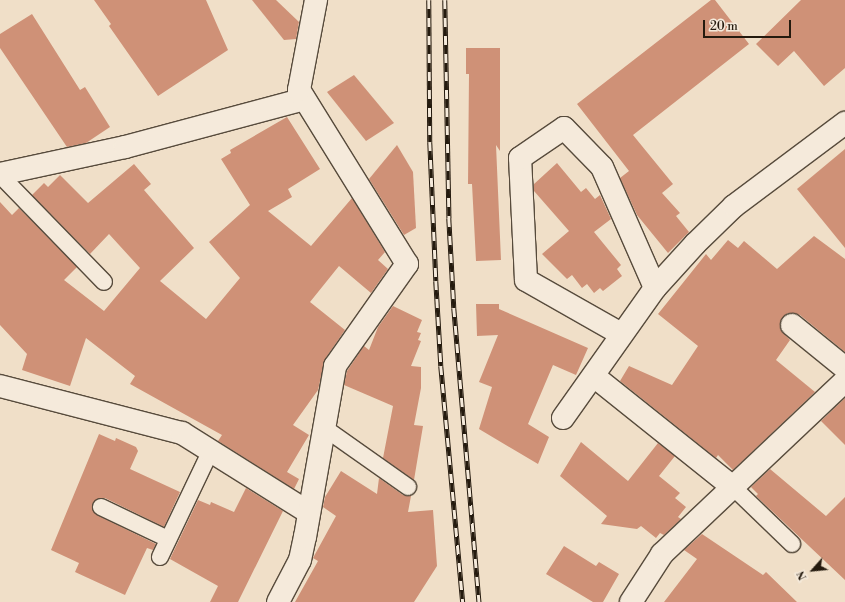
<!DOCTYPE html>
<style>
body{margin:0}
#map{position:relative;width:845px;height:602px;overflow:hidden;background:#f0dfc8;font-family:"Libre Bodoni",serif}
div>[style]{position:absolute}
.building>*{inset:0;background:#cf9177}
.roads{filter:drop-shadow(1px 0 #574b3c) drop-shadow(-1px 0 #574b3c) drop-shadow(0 1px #574b3c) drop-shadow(0 -1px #574b3c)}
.lane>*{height:16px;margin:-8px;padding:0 8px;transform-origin:8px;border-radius:8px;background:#f5eadb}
.street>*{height:22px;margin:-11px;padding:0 11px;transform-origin:11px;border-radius:11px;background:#f5eadb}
.rail>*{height:4.5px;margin-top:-2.25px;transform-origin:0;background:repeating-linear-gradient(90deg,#f5eadb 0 9px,#241a0e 0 18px);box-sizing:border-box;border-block:1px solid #241a0e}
span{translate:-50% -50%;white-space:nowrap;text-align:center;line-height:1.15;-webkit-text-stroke:3.5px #f5eadb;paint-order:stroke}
.north{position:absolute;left:793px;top:550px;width:40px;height:40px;-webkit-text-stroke:3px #f5eadb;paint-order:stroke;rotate:243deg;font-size:11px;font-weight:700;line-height:16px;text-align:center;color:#241a0e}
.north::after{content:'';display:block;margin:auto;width:14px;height:18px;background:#241a0e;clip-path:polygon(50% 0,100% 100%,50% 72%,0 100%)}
.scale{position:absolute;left:703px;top:20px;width:88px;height:18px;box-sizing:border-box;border:2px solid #241a0e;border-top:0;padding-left:5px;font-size:12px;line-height:14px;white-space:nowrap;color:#241a0e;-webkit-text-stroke:3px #f5eadb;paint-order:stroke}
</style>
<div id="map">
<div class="building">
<div style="clip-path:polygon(94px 0,206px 0,228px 50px,158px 96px,109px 26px,111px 24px)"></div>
<div style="clip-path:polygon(252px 0,276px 0,299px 22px,296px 39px,284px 40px)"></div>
<div style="clip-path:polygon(711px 0,715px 0,749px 44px,633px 135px,673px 184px,662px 193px,680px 213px,676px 216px,689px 232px,668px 253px,637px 215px,620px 178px,629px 171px,577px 104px)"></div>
<div style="clip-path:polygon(801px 0,845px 0,845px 68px,824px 86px,794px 51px,778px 66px,756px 44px)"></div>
<div style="clip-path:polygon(32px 14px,80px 90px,85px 87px,110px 127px,86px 143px,67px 147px,0 48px,0 34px)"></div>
<div style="clip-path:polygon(466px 48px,500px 48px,500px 151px,496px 145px,501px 260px,476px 261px,472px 184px,468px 184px,469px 74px,466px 74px)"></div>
<div style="clip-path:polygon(354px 75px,394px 123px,366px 141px,327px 92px)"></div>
<div style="clip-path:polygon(287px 117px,320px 169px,288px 189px,292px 197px,268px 211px,311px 246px,352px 198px,385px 252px,378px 260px,388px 269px,371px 293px,339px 266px,310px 302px,345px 330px,325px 359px,318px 390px,293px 425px,309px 435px,287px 472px,299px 479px,294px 489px,218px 441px,222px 435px,130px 384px,135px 376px,86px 338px,70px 386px,22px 370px,27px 354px,0 325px,0 202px,12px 215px,19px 208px,77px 267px,64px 280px,104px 311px,140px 268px,109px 234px,90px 254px,32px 195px,44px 183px,48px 187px,60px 175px,88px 203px,134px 164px,151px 184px,144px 190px,194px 248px,160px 281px,206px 319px,240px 278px,209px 242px,250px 205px,221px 159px,231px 153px,230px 150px)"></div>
<div style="clip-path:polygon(397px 145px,413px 172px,416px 228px,404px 235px,369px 179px)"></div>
<div style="clip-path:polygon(845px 149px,845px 248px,797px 189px)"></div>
<div style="clip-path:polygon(557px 163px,581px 192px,586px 188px,595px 199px,600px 195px,611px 219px,594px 232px,621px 265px,617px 269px,622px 276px,603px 291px,600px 288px,594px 293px,587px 284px,582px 288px,572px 275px,567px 279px,542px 254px,569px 231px,534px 191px,534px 184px)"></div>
<div style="clip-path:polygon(814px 236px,845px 259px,845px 352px,800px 315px,788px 313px,783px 317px,780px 329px,790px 340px,776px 360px,815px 392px,733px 470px,718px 455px,716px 458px,620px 381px,629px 366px,672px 385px,698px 346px,658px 314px,706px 254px,711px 260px,728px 240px,738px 248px,744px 241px,777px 269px)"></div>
<div style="clip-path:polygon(476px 304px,499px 304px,499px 309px,588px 348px,576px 375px,553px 365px,528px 424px,549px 437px,538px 464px,479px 429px,492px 387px,479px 382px,498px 335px,477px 336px)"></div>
<div style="clip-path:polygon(393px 306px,422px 320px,417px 332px,421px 333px,418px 340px,421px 341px,411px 366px,421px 367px,421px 388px,414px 425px,423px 426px,414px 480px,383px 458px,393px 406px,344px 385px,347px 371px,364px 346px,369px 350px,378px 327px)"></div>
<div style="clip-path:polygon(845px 398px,845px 445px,821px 421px)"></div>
<div style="clip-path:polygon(99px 434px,115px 441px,116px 438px,136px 447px,138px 451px,130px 469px,180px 492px,164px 527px,105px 498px,100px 498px,93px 503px,92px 508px,97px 515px,156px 544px,153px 550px,147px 548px,125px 595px,75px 572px,79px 563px,51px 550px)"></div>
<div style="clip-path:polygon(581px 442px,628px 481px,658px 443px,675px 456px,659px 476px,680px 493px,675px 498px,686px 507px,678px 517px,681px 519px,664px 535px,660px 533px,656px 538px,641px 526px,637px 529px,601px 524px,607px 516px,560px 476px)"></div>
<div style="clip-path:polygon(770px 469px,826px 516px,845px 497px,845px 580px,756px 496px,758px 494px,751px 487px)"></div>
<div style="clip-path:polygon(341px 471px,377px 494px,379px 478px,403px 495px,411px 496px,408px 512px,433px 510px,437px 566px,414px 602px,295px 602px,318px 561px,313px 558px,336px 516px,323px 507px,325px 497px)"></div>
<div style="clip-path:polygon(246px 488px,283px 511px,238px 602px,210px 602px,218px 586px,170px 559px,198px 500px,210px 505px,211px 502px,234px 512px)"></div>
<div style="clip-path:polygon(702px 534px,763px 575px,766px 572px,797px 602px,664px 602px,697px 559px,684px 550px)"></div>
<div style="clip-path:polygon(564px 546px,596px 566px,599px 562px,619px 574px,603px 602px,593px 602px,546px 574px)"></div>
</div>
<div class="roads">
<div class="lane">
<div style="left:0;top:175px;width:149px;rotate:45.8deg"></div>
<div style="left:323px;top:427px;width:104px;rotate:35.2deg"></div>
<div style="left:733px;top:487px;width:82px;rotate:44deg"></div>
<div style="left:101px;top:507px;width:74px;rotate:25.5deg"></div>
<div style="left:160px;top:557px;width:119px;rotate:-64.5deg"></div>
</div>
<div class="street">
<div style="left:0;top:174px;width:128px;rotate:-12.2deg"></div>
<div style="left:125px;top:147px;width:185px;rotate:-15deg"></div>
<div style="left:792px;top:325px;width:68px;rotate:39.1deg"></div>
<div style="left:621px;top:334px;width:109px;rotate:-150.4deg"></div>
<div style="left:526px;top:280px;width:122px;rotate:-92.8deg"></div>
<div style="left:520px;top:158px;width:53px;rotate:-34.3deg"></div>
<div style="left:564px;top:128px;width:54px;rotate:45.7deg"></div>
<div style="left:602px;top:167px;width:132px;rotate:66.3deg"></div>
<div style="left:595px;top:377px;width:176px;rotate:38.6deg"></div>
<div style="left:0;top:386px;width:188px;rotate:14.5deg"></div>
<div style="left:182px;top:433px;width:149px;rotate:32.1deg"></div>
<div style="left:563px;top:418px;width:159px;rotate:-54.7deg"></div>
<div style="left:655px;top:288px;width:59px;rotate:-47.7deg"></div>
<div style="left:695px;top:244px;width:54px;rotate:-44.3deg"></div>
<div style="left:734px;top:206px;width:139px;rotate:-36.8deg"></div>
<div style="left:278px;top:602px;width:47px;rotate:-62.4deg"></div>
<div style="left:300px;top:560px;width:24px;rotate:-78deg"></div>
<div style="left:305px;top:537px;width:174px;rotate:-80deg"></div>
<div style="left:335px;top:366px;width:125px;rotate:-54.8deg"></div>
<div style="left:407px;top:264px;width:205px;rotate:-121.8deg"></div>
<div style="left:299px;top:90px;width:92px;rotate:-79.3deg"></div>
<div style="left:631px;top:602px;width:57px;rotate:-57.1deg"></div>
<div style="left:662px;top:554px;width:252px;rotate:-43.4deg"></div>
</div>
</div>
<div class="rail">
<div style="left:429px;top:0;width:142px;rotate:89.6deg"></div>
<div style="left:430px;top:142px;width:139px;rotate:87.5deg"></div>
<div style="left:436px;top:281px;width:85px;rotate:86.6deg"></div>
<div style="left:441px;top:366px;width:237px;rotate:84.7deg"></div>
<div style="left:445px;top:0;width:218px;rotate:88.9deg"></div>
<div style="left:449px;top:218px;width:90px;rotate:86.8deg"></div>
<div style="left:454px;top:308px;width:295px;rotate:85.1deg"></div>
</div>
<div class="north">N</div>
<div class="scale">20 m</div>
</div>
